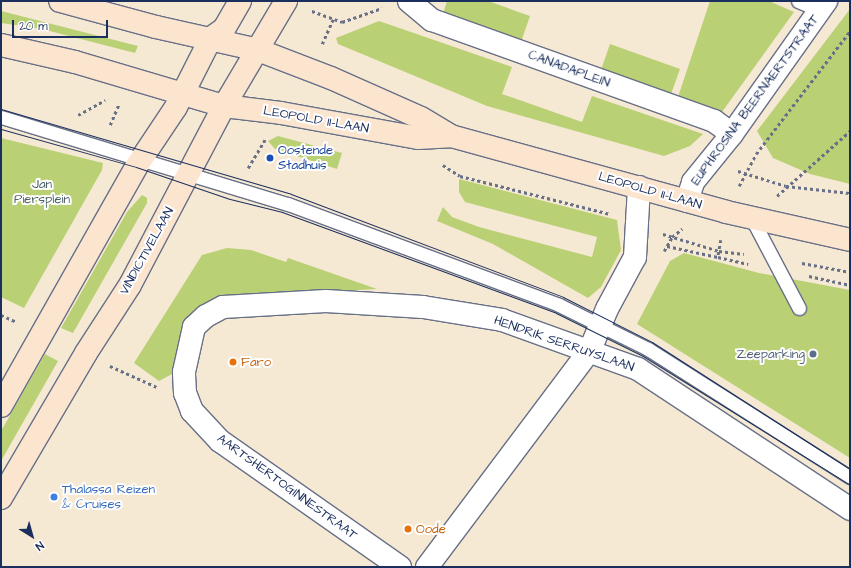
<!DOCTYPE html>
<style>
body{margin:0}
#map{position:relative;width:851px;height:568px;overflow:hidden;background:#f6e9d4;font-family:"Architects Daughter",sans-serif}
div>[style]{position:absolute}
.green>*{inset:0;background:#bad074}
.path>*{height:2.5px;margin-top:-1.25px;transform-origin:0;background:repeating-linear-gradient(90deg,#687087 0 3px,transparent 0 6px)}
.roads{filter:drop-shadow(1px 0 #687087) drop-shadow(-1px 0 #687087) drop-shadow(0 1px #687087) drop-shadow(0 -1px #687087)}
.lane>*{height:13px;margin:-6.5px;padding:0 6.5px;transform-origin:6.5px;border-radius:6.5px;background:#fff}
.street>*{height:22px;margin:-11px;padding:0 11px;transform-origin:11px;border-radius:11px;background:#fff}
.secondary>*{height:22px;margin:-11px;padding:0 11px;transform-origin:11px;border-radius:11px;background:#fbe5cf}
.tram>*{height:1px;margin:-0.5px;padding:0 0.5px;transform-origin:0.5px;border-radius:0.5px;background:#1b2f5e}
.dots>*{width:11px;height:11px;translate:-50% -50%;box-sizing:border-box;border:2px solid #fff;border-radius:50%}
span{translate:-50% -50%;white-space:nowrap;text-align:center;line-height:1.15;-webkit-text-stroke:4px #fff;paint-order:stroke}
.street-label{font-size:13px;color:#1b2f5e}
.transit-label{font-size:13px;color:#164399}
.left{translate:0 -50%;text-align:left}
.park-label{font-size:13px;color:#4b5f65}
.service-label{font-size:13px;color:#4e5e75}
.right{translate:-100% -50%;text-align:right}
.food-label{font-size:13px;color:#c56008}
.shop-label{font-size:13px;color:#366cbe}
.frame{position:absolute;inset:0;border:2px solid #1b2f5e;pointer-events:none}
.north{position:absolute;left:12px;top:516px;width:40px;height:40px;-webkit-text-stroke:3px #fff;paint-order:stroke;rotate:143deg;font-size:11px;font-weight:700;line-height:16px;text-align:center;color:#1b2f5e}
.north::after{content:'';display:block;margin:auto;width:14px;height:18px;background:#1b2f5e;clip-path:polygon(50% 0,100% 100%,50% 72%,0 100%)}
.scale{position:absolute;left:12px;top:20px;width:96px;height:18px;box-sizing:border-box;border:2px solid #1b2f5e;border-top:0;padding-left:5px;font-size:12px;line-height:14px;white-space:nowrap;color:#1b2f5e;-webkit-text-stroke:3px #fff;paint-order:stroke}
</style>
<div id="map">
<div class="green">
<div style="clip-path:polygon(447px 1px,488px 1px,530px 16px,521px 42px,443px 14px)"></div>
<div style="clip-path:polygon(710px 1px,769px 1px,794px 12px,722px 112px,678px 97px)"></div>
<div style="clip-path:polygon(850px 9px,850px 184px,810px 174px,773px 158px,757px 131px)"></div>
<div style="clip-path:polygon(1px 11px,138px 46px,135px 53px,42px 29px,1px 23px)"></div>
<div style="clip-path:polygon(379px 21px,512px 67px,502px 94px,582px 122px,592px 96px,703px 134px,690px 146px,664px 156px,487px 106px,338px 44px,336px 38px)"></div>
<div style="clip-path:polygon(610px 44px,680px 69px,671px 94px,601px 70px)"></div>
<div style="clip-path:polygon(278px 136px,342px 153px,337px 169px,275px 149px,268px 141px)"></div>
<div style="clip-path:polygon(1px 138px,103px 163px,102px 170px,24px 308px,1px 297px)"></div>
<div style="clip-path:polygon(459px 179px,617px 220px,621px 250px,601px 287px,588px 298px,493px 244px,437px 221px,443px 207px,452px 217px,479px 227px,592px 257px,597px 237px,465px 202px,459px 192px)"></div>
<div style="clip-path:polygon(142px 195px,147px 198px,147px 203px,73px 333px,61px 328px,127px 212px)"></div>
<div style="clip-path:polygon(227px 248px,251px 250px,286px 262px,288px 258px,377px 289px,219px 297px,203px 305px,187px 318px,177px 350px,172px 374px,159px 381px,134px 363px,202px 255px)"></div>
<div style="clip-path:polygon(684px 253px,759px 273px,850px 290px,850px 458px,637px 324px,670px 261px)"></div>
<div style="clip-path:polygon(45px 354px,58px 361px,1px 461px,1px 431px)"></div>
</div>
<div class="path">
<div style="left:312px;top:11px;width:32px;rotate:20deg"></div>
<div style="left:342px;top:22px;width:42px;rotate:-19.3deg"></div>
<div style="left:322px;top:44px;width:27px;rotate:-66deg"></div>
<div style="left:78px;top:115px;width:31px;rotate:-29deg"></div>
<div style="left:110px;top:125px;width:23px;rotate:-67deg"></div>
<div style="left:443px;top:165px;width:20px;rotate:33deg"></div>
<div style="left:460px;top:176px;width:155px;rotate:14.2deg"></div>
<div style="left:248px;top:168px;width:33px;rotate:-59deg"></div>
<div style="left:738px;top:171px;width:50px;rotate:17.4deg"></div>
<div style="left:786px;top:186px;width:64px;rotate:6.2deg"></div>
<div style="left:739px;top:186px;width:36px;rotate:-62deg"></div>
<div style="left:756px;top:154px;width:155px;rotate:-52.6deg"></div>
<div style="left:777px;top:196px;width:98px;rotate:-41.7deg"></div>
<div style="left:663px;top:234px;width:59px;rotate:16.9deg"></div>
<div style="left:719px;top:251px;width:25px;rotate:7deg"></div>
<div style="left:721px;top:240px;width:17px;rotate:100deg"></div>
<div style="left:718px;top:257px;width:31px;rotate:13deg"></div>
<div style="left:667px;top:246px;width:52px;rotate:12.2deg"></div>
<div style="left:664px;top:251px;width:16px;rotate:-60deg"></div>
<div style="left:672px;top:237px;width:13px;rotate:-39deg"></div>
<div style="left:802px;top:263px;width:49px;rotate:10.6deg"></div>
<div style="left:809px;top:276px;width:42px;rotate:12.4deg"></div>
<div style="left:1px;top:315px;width:17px;rotate:24deg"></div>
<div style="left:110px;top:366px;width:51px;rotate:24.1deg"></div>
</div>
<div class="roads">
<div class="lane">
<div style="left:798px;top:1px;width:23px;rotate:23deg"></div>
<div style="left:1px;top:117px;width:300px;rotate:16.9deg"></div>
<div style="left:288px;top:204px;width:289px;rotate:20.4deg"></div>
<div style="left:559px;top:305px;width:99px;rotate:26.3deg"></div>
<div style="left:648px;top:349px;width:239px;rotate:32.4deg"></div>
<div style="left:751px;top:217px;width:103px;rotate:62.2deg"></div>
</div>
<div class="street">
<div style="left:409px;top:1px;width:30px;rotate:40deg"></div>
<div style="left:432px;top:20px;width:300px;rotate:19.7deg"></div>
<div style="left:714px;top:121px;width:22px;rotate:36deg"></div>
<div style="left:687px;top:201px;width:20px;rotate:-72deg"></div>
<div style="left:693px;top:182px;width:62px;rotate:-50.9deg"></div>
<div style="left:732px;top:134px;width:163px;rotate:-54.7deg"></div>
<div style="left:400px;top:567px;width:220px;rotate:-145deg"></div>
<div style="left:220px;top:441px;width:41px;rotate:-133deg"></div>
<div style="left:192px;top:411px;width:19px;rotate:-111deg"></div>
<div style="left:185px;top:393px;width:21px;rotate:-93deg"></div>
<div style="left:184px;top:372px;width:46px;rotate:-77.5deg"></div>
<div style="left:194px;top:327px;width:16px;rotate:-43deg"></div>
<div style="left:206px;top:316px;width:19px;rotate:-28deg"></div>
<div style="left:223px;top:307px;width:103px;rotate:-3.3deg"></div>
<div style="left:326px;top:301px;width:97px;rotate:3.5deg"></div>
<div style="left:423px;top:307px;width:80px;rotate:9.3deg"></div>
<div style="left:502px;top:320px;width:145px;rotate:19.8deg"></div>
<div style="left:638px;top:369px;width:254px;rotate:33.4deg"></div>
<div style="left:427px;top:567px;width:271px;rotate:-53.1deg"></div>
<div style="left:590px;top:350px;width:44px;rotate:-67.5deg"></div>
<div style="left:607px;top:309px;width:59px;rotate:-61.7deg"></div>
<div style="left:635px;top:257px;width:70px;rotate:-86.7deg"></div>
</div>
<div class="secondary">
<div style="left:60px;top:1px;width:99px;rotate:15.2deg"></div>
<div style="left:156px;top:27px;width:105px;rotate:12.7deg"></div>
<div style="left:258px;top:50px;width:78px;rotate:21deg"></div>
<div style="left:331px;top:78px;width:98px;rotate:24deg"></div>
<div style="left:421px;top:118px;width:35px;rotate:31deg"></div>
<div style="left:451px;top:136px;width:285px;rotate:15.4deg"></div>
<div style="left:726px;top:212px;width:127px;rotate:12.7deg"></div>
<div style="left:1px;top:45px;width:76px;rotate:12.9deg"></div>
<div style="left:75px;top:62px;width:155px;rotate:16.5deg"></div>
<div style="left:224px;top:106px;width:57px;rotate:7deg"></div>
<div style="left:281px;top:113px;width:139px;rotate:10.3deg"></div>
<div style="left:418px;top:138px;width:33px;rotate:-3deg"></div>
<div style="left:1px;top:406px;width:274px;rotate:-60.5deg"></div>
<div style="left:136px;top:167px;width:72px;rotate:-56.3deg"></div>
<div style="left:176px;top:107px;width:77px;rotate:-63.1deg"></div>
<div style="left:211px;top:38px;width:16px;rotate:-35deg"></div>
<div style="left:224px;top:29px;width:32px;rotate:-60deg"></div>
<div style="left:1px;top:498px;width:168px;rotate:-59.6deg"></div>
<div style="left:86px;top:353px;width:81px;rotate:-57.1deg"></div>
<div style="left:130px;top:285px;width:202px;rotate:-62.3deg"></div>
<div style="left:224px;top:106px;width:122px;rotate:-59.4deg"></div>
</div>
</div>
<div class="tram">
<div style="left:1px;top:109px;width:302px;rotate:16.3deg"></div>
<div style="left:291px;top:194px;width:291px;rotate:20.7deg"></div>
<div style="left:563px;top:297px;width:100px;rotate:26.8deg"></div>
<div style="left:652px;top:342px;width:235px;rotate:32.7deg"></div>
<div style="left:1px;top:129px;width:140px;rotate:15.7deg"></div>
<div style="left:136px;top:167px;width:99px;rotate:18.8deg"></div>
<div style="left:230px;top:199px;width:54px;rotate:14deg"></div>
<div style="left:282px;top:212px;width:292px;rotate:20.2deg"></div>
<div style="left:556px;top:313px;width:97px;rotate:26.3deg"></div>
<div style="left:643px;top:356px;width:244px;rotate:31.9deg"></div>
</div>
<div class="dots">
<div style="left:270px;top:158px;background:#1a4fb4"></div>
<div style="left:813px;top:354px;background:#5c6f8a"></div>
<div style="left:233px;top:362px;background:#e8710a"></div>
<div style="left:54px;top:497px;background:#3f7fe0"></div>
<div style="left:408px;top:529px;background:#e8710a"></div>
</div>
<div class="street-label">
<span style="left:569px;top:69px;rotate:20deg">CANADAPLEIN</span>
<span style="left:755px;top:100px;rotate:-54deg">EUPHROSINA BEERNAERTSTRAAT</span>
<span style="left:316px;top:120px;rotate:10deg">LEOPOLD II-LAAN</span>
<span style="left:650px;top:191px;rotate:16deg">LEOPOLD II-LAAN</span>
<span style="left:147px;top:251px;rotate:-61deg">VINDICTIVELAAN</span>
<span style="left:564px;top:344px;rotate:19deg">HENDRIK SERRUYSLAAN</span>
<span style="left:287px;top:487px;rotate:36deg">AARTSHERTOGINNESTRAAT</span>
</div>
<div class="transit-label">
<span class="left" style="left:278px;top:158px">Oostende<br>Stadhuis</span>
</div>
<div class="park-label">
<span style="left:42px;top:192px">Jan<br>Piersplein</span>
</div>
<div class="service-label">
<span class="right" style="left:805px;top:354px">Zeeparking</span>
</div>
<div class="food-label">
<span class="left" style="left:241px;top:362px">Faro</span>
<span class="left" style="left:416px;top:529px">Oode</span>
</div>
<div class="shop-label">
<span class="left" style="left:62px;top:497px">Thalassa Reizen<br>&amp; Cruises</span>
</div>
<div class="frame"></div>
<div class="north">N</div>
<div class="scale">20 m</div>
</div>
